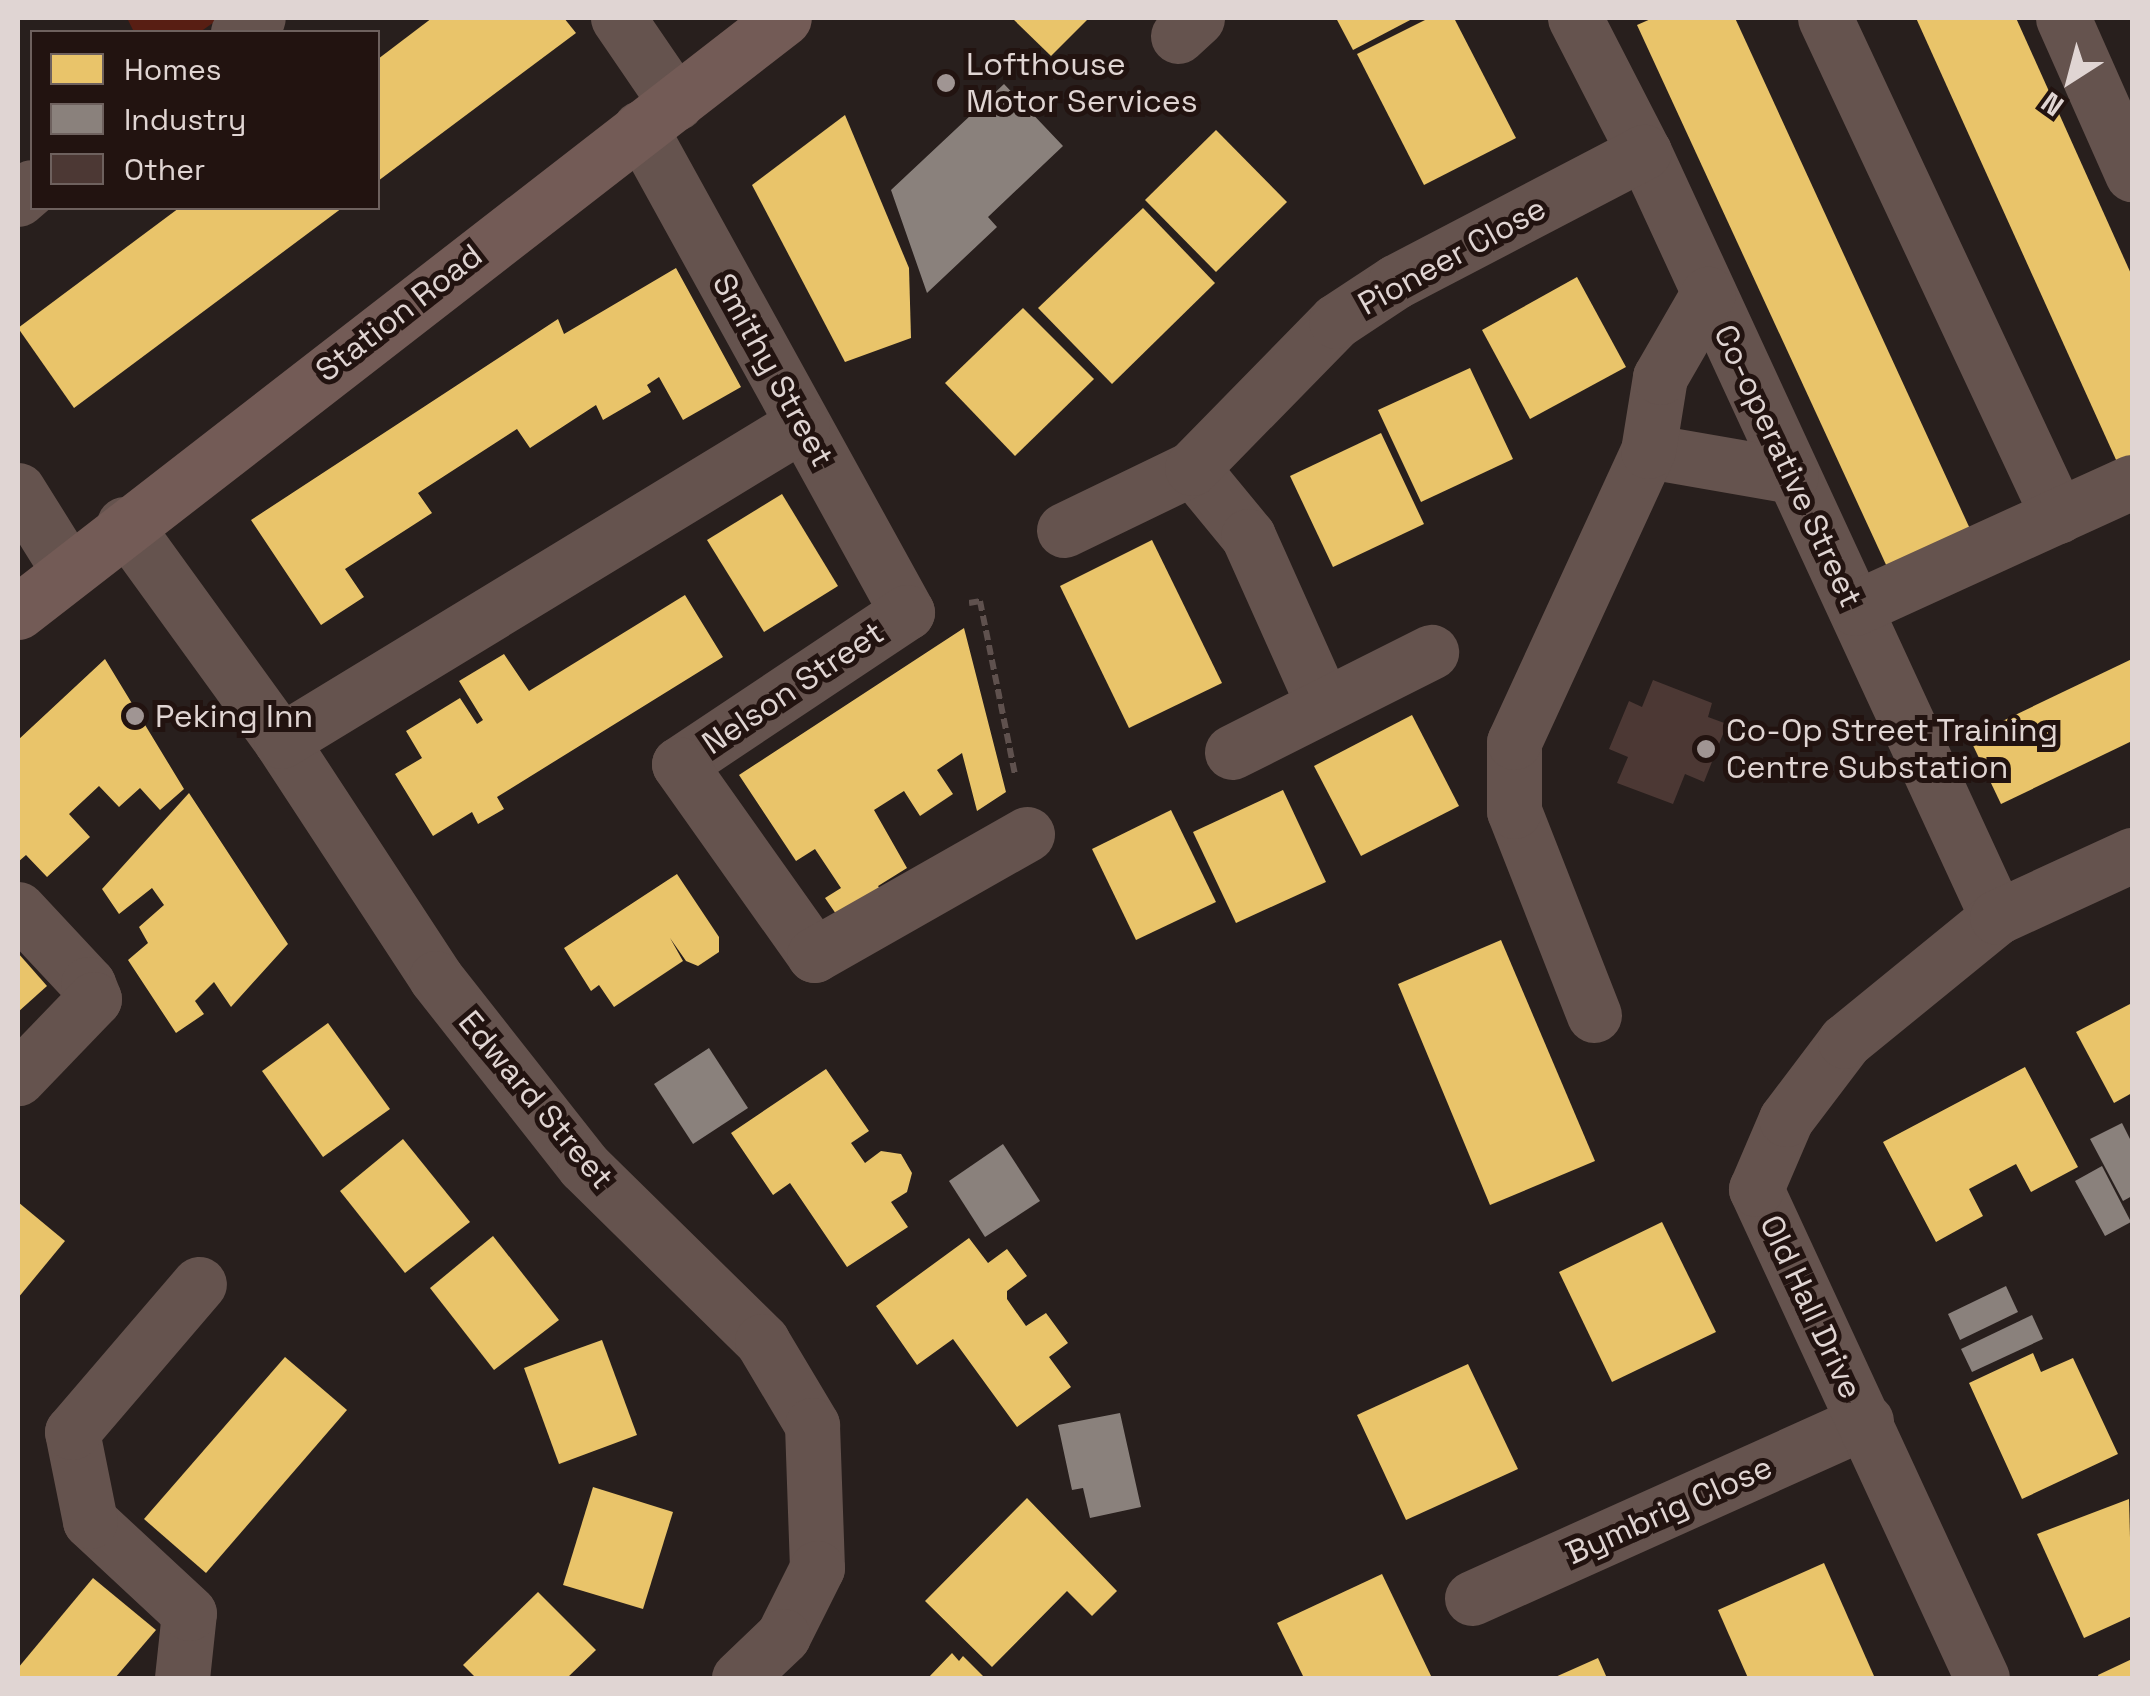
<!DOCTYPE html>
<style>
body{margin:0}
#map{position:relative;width:2150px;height:1696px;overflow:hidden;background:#281f1d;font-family:"Space Grotesk",sans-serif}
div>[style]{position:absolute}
.green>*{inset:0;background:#581e13}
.homes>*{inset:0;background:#e9c46a}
.industry>*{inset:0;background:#8a817c}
.building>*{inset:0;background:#4c3834}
.path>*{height:6px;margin-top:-3px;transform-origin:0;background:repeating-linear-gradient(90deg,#5f514e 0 10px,transparent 0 15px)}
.minor>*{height:55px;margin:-27.5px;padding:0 27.5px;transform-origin:27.5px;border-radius:27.5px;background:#65534e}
.major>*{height:55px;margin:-27.5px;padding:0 27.5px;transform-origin:27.5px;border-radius:27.5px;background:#735b56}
.dots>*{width:28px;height:28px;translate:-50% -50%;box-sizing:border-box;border:5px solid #221310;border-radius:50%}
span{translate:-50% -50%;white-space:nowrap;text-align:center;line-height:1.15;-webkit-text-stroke:10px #221310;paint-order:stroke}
.poi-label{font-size:32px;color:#e0d5d3}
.left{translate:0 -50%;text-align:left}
.street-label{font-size:32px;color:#e0d5d3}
.frame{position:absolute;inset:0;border:20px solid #e0d5d3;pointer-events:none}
.legend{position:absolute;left:30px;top:30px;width:350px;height:180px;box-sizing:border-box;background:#221310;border:2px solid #6e615e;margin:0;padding:12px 18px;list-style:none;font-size:30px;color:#e0d5d3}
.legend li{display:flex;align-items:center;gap:20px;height:50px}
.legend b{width:50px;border:2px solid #6e615e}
.north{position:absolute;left:2020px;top:30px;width:100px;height:100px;-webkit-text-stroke:8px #221310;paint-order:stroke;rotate:216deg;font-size:28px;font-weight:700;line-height:40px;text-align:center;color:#e0d5d3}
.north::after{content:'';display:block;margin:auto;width:35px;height:45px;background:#e0d5d3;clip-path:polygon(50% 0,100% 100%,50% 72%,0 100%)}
</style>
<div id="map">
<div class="green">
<div style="clip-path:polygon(127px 18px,220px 18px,200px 32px,134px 32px)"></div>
</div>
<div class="homes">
<div style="clip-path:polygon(432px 18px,564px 18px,576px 33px,378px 181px,378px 59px)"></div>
<div style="clip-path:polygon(1012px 18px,1089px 18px,1051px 56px)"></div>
<div style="clip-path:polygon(1336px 18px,1414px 18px,1353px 50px)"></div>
<div style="clip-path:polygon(1429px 18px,1454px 18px,1516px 138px,1424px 185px,1357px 54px)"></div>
<div style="clip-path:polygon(1653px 18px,1735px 18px,1971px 531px,1888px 569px,1637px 25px)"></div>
<div style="clip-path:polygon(1916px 18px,2016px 18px,2132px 276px,2132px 455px,2117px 462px)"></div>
<div style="clip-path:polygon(845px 115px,909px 268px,911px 338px,845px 362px,752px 185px)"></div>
<div style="clip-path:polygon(1216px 130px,1287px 202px,1216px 272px,1145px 200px)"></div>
<div style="clip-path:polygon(179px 208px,342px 208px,74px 408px,18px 328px)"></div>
<div style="clip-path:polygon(1143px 208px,1215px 283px,1112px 384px,1038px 308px)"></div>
<div style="clip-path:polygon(676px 268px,741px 387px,683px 420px,659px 377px,647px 385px,651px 392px,603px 420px,596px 405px,530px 448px,517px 429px,418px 493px,432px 513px,345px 569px,364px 597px,321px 625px,251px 520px,558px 319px,564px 334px)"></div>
<div style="clip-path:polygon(1577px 277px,1626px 367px,1530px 419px,1482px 330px)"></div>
<div style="clip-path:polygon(1023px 308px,1094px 379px,1015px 456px,945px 383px)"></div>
<div style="clip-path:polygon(1470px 368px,1513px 459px,1421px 502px,1378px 410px)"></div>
<div style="clip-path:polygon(1381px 433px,1424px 524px,1333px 567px,1290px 476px)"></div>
<div style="clip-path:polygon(782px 494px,838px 586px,764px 632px,707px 540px)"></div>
<div style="clip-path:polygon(1152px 540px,1222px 683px,1129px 728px,1060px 586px)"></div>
<div style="clip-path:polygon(685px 595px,723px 657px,497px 797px,504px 809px,478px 824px,472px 812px,433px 836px,395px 774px,422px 758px,406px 731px,460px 698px,477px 724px,483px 720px,459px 681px,504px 654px,529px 691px)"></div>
<div style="clip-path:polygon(964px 628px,1006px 792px,977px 811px,962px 753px,937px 770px,953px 794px,920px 816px,904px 791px,874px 810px,907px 868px,878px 886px,885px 897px,843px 924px,825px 898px,841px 888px,815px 849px,796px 861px,739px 775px)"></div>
<div style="clip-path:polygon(105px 659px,184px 789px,160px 810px,140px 788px,119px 807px,99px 786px,69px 814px,90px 837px,47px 877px,26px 855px,18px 862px,18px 740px)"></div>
<div style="clip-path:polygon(2132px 659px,2132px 741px,2001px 804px,1969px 737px)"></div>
<div style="clip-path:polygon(1412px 715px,1459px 806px,1361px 856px,1314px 766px)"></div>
<div style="clip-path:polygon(1283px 790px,1326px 882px,1236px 923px,1193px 832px)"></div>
<div style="clip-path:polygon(189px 793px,288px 944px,231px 1007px,214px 982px,195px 1001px,204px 1014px,176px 1033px,128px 960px,148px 943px,139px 927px,164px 905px,152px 888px,119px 914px,102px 889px)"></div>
<div style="clip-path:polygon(1171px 810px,1216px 902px,1136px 940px,1092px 849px)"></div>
<div style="clip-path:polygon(677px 874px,719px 937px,719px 952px,698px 966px,686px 961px,670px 938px,683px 961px,614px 1007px,599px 985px,591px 991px,564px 948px)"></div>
<div style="clip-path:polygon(1501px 940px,1595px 1161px,1490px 1205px,1398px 984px)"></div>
<div style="clip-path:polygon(18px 953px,47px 986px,18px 1012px)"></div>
<div style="clip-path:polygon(2132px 1003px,2132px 1093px,2114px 1103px,2076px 1032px)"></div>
<div style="clip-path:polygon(328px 1023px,390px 1109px,323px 1157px,262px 1071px)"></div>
<div style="clip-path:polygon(2025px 1067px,2078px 1167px,2031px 1192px,2016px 1164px,1969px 1189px,1983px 1216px,1936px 1242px,1883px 1142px)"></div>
<div style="clip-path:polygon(826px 1069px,869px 1131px,851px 1143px,865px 1163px,881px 1151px,901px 1154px,912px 1173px,907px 1192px,891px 1202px,908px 1227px,847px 1267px,790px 1183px,773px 1195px,731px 1133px)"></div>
<div style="clip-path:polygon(403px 1139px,470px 1222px,405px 1273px,340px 1191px)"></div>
<div style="clip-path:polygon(18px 1202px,65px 1241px,18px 1298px)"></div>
<div style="clip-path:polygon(1662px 1222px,1716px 1332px,1612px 1382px,1559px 1272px)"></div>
<div style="clip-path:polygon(493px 1236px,559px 1320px,494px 1370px,430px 1288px)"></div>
<div style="clip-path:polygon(969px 1238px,988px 1263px,1007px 1249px,1027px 1276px,1007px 1291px,1007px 1299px,1026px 1326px,1046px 1313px,1068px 1343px,1049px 1357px,1071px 1387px,1017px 1427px,953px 1339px,917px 1365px,876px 1306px)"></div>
<div style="clip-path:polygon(602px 1340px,637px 1435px,559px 1464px,524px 1368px)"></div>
<div style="clip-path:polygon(2033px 1353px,2041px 1372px,2073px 1358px,2118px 1454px,2022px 1499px,1969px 1383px)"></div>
<div style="clip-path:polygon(285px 1357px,347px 1410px,206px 1573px,144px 1519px)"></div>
<div style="clip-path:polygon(1468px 1364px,1518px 1469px,1406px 1520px,1357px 1415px)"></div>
<div style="clip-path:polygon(593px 1487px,673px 1512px,643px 1609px,563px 1585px)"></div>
<div style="clip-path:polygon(1027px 1498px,1117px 1591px,1092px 1616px,1067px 1591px,992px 1667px,925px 1601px)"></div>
<div style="clip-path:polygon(2129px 1499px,2132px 1616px,2084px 1638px,2037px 1534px)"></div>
<div style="clip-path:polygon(1824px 1563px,1874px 1676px,1748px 1678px,1718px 1610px)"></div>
<div style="clip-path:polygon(1382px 1574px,1432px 1678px,1304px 1678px,1277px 1623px)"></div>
<div style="clip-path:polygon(93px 1578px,156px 1630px,115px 1678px,18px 1678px,18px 1668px)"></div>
<div style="clip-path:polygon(538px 1592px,596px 1650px,567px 1678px,476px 1678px,463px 1665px)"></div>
<div style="clip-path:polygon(952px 1653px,959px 1661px,963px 1656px,985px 1678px,928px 1678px)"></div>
<div style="clip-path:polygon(1598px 1658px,1607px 1678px,1553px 1678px)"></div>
<div style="clip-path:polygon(2132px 1659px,2132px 1678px,2099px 1678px,2098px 1675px)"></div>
</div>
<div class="industry">
<div style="clip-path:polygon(1004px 84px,1063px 146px,988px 217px,997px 227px,927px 293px,891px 190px)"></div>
<div style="clip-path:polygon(709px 1048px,748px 1108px,693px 1144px,654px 1084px)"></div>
<div style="clip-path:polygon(2122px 1123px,2132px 1143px,2132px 1196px,2123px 1201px,2090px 1139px)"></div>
<div style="clip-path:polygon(1003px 1144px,1040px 1201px,985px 1237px,949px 1181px)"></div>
<div style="clip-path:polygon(2102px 1166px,2131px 1222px,2105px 1236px,2075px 1181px)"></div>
<div style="clip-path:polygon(2006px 1286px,2018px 1312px,1960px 1340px,1948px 1314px)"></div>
<div style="clip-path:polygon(2032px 1315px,2043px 1339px,1972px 1372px,1961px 1349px)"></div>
<div style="clip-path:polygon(1120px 1413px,1141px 1507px,1090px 1518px,1083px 1488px,1072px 1490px,1058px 1425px)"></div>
</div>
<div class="building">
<div style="clip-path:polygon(1653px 680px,1712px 703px,1708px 717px,1727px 724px,1704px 782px,1685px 774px,1673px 804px,1617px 783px,1628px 757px,1609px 749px,1629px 701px,1642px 707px)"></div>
</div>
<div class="path">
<div style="left:969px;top:603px;width:11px;rotate:-10deg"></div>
<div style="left:980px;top:601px;width:177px;rotate:78.6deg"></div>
</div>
<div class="minor">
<div style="left:618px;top:18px;width:103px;rotate:55.7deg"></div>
<div style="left:1575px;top:18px;width:151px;rotate:62.8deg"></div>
<div style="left:1644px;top:152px;width:843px;rotate:65.23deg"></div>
<div style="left:1825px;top:18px;width:550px;rotate:64.93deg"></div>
<div style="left:2063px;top:18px;width:171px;rotate:66.1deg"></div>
<div style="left:238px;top:32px;width:24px;rotate:-35deg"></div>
<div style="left:1178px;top:36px;width:26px;rotate:-43deg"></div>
<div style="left:640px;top:128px;width:553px;rotate:61.12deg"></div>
<div style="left:907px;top:612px;width:274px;rotate:146.3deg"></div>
<div style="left:679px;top:764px;width:234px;rotate:54.7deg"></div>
<div style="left:814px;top:955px;width:245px;rotate:-29.6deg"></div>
<div style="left:18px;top:199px;width:18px;rotate:-41deg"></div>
<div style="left:1648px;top:451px;width:145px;rotate:9.9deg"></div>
<div style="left:1192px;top:468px;width:88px;rotate:50.5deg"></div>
<div style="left:1248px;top:536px;width:184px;rotate:65.9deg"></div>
<div style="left:18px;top:490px;width:94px;rotate:58deg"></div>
<div style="left:124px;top:524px;width:268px;rotate:54.1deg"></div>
<div style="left:281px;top:741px;width:283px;rotate:56.8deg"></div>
<div style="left:436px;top:978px;width:239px;rotate:51.8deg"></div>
<div style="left:584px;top:1166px;width:250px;rotate:44.5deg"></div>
<div style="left:762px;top:1341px;width:98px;rotate:59.2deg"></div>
<div style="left:812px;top:1425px;width:143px;rotate:88deg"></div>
<div style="left:817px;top:1568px;width:76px;rotate:116.6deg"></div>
<div style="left:783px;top:1636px;width:61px;rotate:136.3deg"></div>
<div style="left:1064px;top:530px;width:142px;rotate:-25.8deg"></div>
<div style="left:1192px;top:468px;width:206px;rotate:-45.6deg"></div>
<div style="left:1336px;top:321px;width:71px;rotate:-33.5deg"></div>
<div style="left:1395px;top:282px;width:281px;rotate:-27.6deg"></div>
<div style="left:1855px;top:608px;width:304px;rotate:-24.5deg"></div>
<div style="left:281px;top:741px;width:610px;rotate:-31.32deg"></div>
<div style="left:1232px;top:752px;width:223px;rotate:-26.7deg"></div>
<div style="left:18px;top:909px;width:103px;rotate:47deg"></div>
<div style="left:88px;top:984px;width:16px;rotate:68deg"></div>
<div style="left:94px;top:999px;width:110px;rotate:133.9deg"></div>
<div style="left:1594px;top:1015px;width:219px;rotate:-111.4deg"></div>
<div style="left:1514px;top:811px;width:69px;rotate:-90deg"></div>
<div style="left:1514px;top:742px;width:320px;rotate:-65.3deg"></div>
<div style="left:1648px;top:451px;width:75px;rotate:-80.8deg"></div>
<div style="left:1660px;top:377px;width:96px;rotate:-60deg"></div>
<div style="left:1472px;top:1598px;width:432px;rotate:-24.2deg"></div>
<div style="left:182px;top:1678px;width:65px;rotate:-83.9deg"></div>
<div style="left:189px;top:1613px;width:135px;rotate:-137.1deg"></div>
<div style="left:90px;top:1521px;width:91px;rotate:-101.4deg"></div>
<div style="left:72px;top:1432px;width:195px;rotate:-49.4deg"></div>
<div style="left:1982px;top:1678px;width:539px;rotate:-114.8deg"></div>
<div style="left:1756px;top:1189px;width:76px;rotate:-66.8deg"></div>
<div style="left:1786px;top:1119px;width:98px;rotate:-52.9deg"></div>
<div style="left:1845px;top:1041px;width:196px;rotate:-39.2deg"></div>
<div style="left:1997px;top:917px;width:149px;rotate:-24.7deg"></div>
</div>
<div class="major">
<div style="left:18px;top:612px;width:969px;rotate:-37.79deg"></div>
</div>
<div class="dots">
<div style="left:946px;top:83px;background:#a09593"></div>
<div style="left:135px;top:716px;background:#a09593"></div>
<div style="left:1706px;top:749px;background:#a09593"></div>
</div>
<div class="poi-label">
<span class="left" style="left:966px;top:83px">Lofthouse<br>Motor Services</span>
<span class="left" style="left:155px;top:716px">Peking Inn</span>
<span class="left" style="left:1726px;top:749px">Co-Op Street Training<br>Centre Substation</span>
</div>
<div class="street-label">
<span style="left:1452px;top:256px;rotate:-29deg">Pioneer Close</span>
<span style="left:399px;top:313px;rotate:-38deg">Station Road</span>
<span style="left:773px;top:370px;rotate:61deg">Smithy Street</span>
<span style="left:1788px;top:466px;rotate:65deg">Co-operative Street</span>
<span style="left:793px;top:688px;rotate:-34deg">Nelson Street</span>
<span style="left:536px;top:1100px;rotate:50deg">Edward Street</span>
<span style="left:1811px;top:1307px;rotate:65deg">Old Hall Drive</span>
<span style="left:1669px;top:1510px;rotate:-24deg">Bymbrig Close</span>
</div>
<div class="frame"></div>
<ul class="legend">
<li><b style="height:28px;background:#e9c46a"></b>Homes</li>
<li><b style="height:28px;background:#8a817c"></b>Industry</li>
<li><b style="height:28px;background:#4c3834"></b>Other</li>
</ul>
<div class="north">N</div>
</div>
